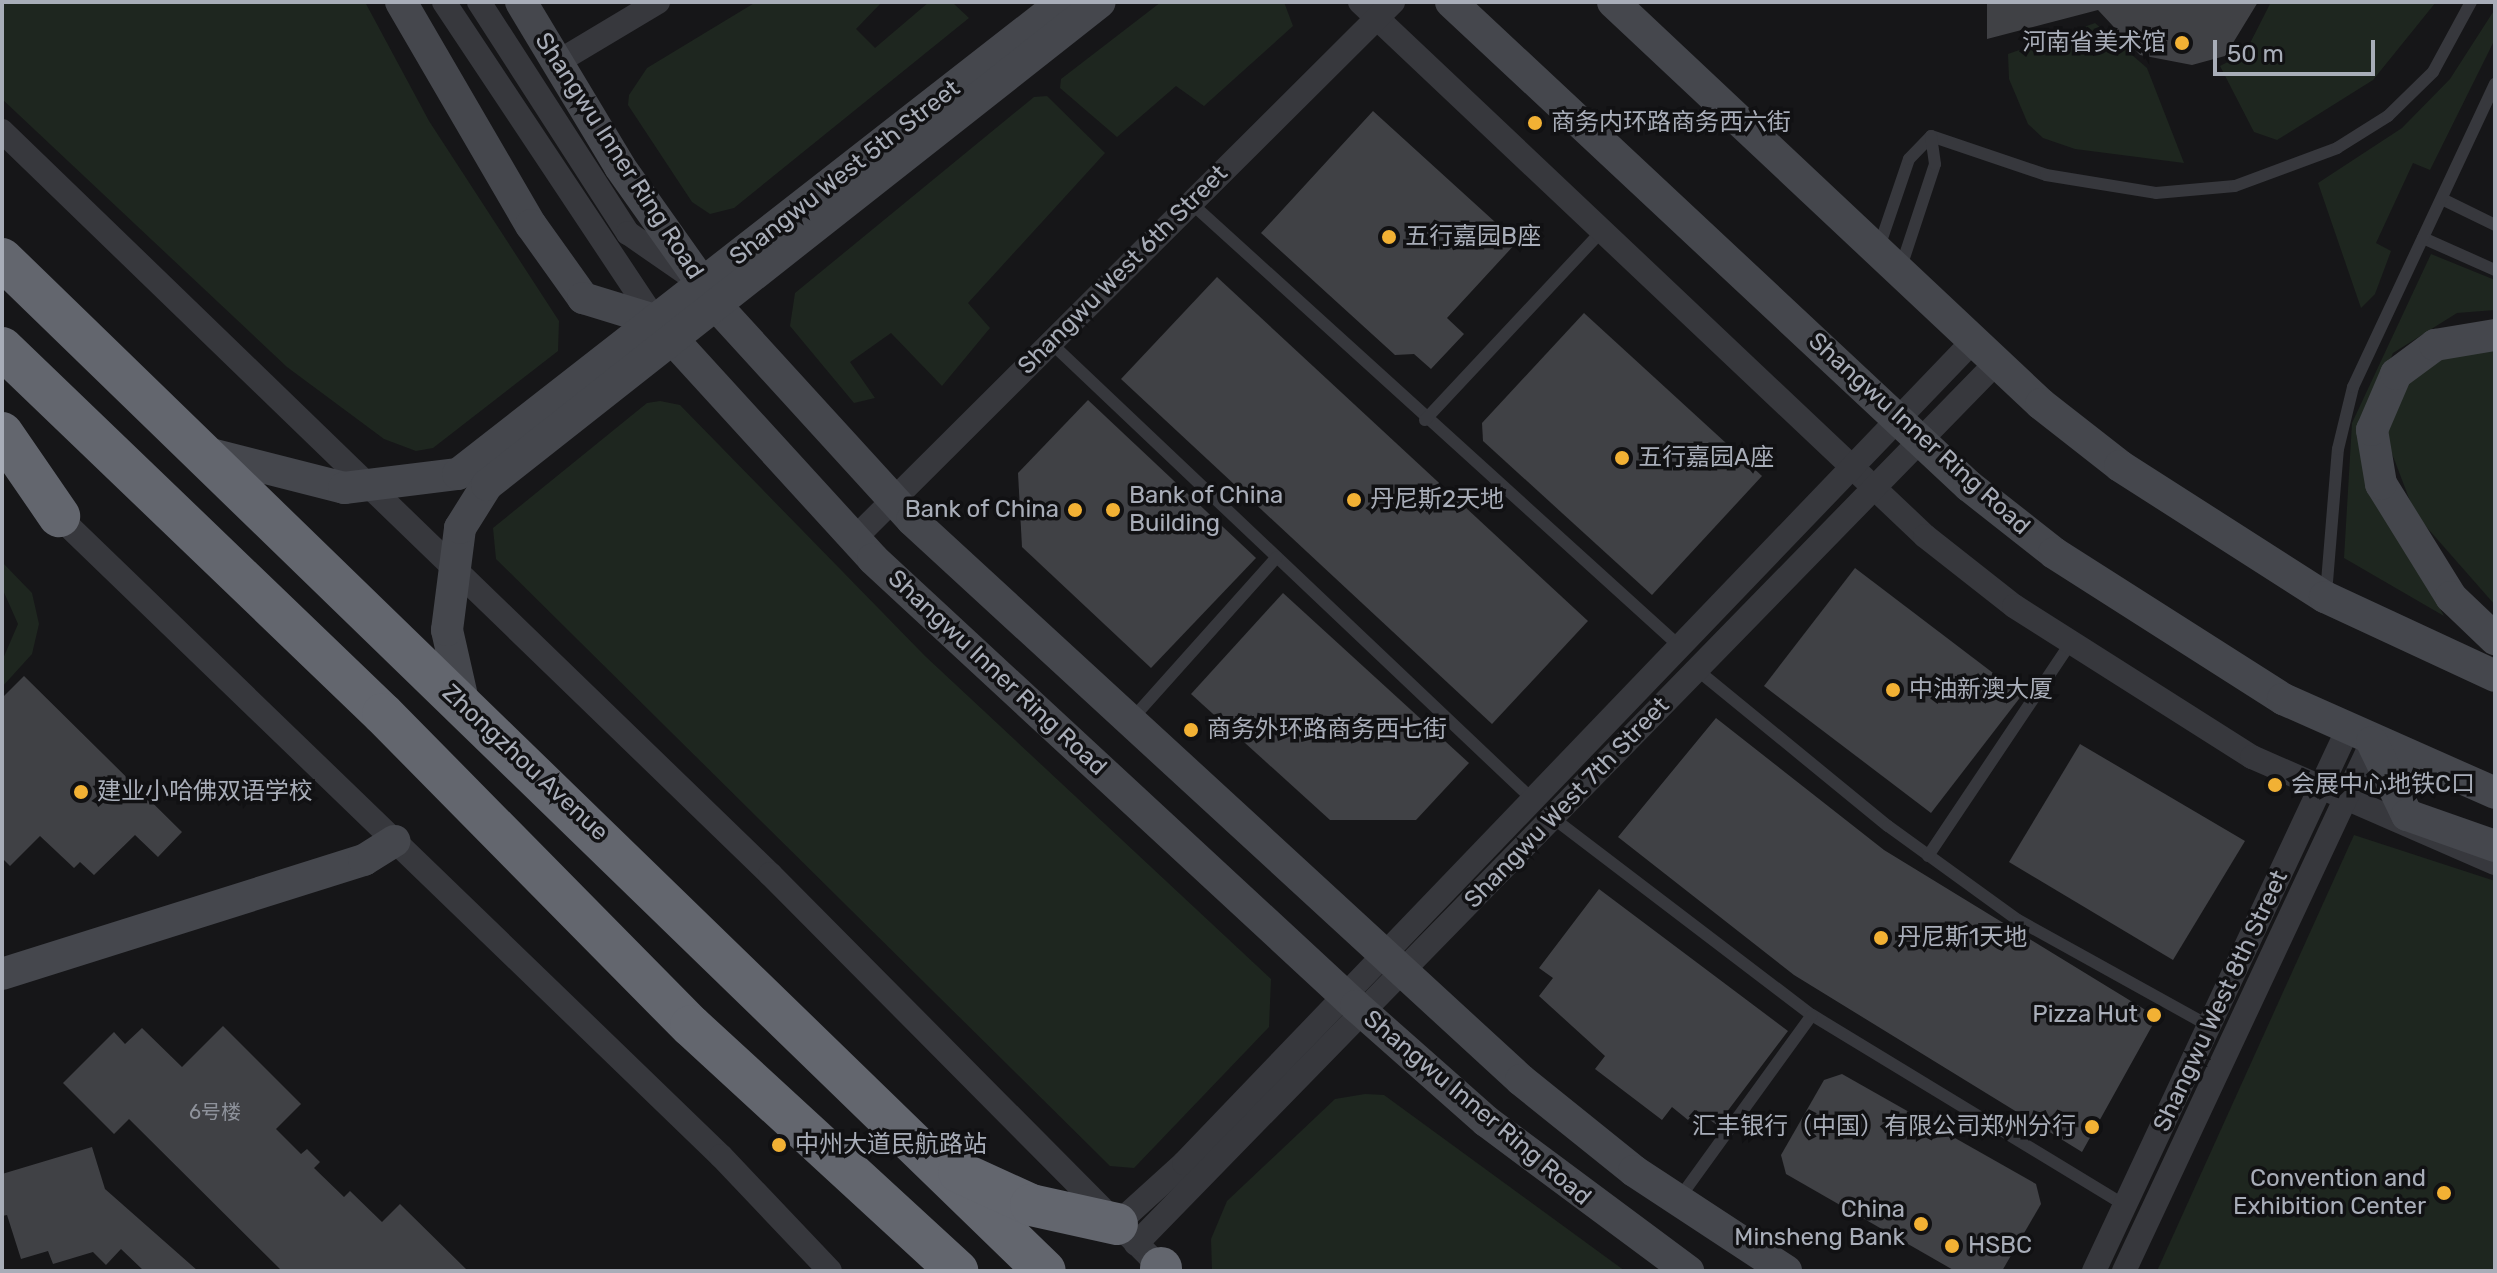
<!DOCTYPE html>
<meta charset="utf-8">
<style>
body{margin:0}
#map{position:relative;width:2497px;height:1273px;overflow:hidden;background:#161618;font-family:Rubik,"Noto Sans SC",sans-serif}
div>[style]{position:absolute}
.green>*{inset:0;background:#1e261f}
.building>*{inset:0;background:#404145}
.lane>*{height:12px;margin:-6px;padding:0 6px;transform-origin:6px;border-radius:6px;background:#37383d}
.street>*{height:24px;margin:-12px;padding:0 12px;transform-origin:12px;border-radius:12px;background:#37383d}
.secondary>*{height:32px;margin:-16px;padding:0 16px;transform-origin:16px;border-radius:16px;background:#45474d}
.highway>*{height:42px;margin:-21px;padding:0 21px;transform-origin:21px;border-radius:21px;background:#63666e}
.secondary-bridge>*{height:32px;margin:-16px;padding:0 16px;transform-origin:16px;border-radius:16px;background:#45474d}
.dots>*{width:22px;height:22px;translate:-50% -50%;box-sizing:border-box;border:4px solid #111113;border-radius:50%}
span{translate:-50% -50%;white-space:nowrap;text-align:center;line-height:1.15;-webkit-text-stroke:7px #111113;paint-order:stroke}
.number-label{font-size:20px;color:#8e929b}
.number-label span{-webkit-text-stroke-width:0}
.poi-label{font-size:24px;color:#a8adb8}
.right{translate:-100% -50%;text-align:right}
.left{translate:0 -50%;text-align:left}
.street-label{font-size:24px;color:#a8adb8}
.frame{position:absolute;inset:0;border:4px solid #a8adb8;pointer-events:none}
.scale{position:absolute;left:2213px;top:40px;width:162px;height:36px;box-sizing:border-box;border:4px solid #a8adb8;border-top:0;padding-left:10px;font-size:24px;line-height:28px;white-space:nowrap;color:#a8adb8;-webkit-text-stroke:6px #111113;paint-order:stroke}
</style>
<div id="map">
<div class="green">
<div style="clip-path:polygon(2px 2px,365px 2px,429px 121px,559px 321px,558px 351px,433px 448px,416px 451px,384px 439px,287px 367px,2px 99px)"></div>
<div style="clip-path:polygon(756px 2px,882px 2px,856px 29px,875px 48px,929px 2px,952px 2px,969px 18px,734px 208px,710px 214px,692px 202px,628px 105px,629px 95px,647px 68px)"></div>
<div style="clip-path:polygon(1161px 2px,1284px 2px,1293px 26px,1204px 106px,1176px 86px,1117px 137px,1060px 88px,1061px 79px)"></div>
<div style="clip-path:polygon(2271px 2px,2436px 2px,2373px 80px,2277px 140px,2254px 132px,2220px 66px,2245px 53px)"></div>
<div style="clip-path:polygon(2495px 9px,2495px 39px,2430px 170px,2413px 163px,2376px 243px,2391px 251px,2375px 294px,2361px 308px,2318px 183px,2402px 128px,2450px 79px)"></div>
<div style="clip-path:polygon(2095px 23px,2147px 68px,2184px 163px,2075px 149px,2043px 138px,2028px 124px,2009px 79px,2008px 54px)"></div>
<div style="clip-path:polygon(1047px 96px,1105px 153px,968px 303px,990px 328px,942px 386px,891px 333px,850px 362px,875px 398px,854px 403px,790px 326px,795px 293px,1034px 97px)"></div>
<div style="clip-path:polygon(2431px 254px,2495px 280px,2495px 310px,2457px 313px,2393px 353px,2364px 423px,2417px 566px,2444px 616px,2344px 558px,2352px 423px)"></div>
<div style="clip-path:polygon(2495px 345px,2495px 605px,2415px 514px,2388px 443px,2387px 412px,2412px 374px,2464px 346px)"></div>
<div style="clip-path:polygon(660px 401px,680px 405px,925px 656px,1271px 979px,1269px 1027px,1134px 1168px,1110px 1166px,496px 559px,493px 528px,647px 403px)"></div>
<div style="clip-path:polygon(2px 562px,32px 593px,39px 624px,32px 654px,2px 687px,2px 661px,18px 624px,2px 588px)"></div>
<div style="clip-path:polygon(2354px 835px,2495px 881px,2495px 1271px,2157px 1271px)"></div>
<div style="clip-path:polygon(1365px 1094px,1384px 1095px,1625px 1271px,1212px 1271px,1211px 1239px,1227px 1201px,1335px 1099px)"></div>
</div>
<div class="building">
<div style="clip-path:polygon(1987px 2px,2258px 2px,2225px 56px,2192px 65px,2140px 55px,2098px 10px,1987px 39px)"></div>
<div style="clip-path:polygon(1373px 111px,1517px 242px,1447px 318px,1464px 334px,1431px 369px,1414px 354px,1395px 355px,1261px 233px)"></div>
<div style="clip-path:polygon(1217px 277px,1588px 621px,1492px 724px,1121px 379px)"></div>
<div style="clip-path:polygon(1584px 313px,1762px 476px,1652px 595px,1483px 441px,1482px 423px)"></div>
<div style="clip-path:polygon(1088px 400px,1256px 558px,1151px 668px,1022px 547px,1018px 473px)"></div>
<div style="clip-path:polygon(1855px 568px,2022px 695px,1931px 813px,1764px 686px)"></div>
<div style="clip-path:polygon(1283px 593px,1469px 763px,1416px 820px,1330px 820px,1191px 694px)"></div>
<div style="clip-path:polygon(24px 676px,182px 832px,158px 857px,135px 835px,94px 875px,80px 862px,74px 868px,40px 836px,10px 866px,2px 858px,2px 698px)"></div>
<div style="clip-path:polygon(1716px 718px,1884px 850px,2157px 1017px,2082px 1152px,1794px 975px,1618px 837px)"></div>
<div style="clip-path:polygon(2080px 744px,2245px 841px,2173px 960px,2009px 862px)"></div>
<div style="clip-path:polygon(1599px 889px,1788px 1031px,1717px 1125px,1696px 1110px,1688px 1120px,1672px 1107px,1662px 1120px,1595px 1069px,1605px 1056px,1539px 996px,1553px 978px,1539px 968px)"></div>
<div style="clip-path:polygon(223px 1026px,301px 1104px,276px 1129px,301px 1154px,307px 1149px,320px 1162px,314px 1168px,344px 1197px,350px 1191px,382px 1222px,400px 1204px,468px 1271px,282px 1271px,129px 1119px,114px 1134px,63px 1083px,114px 1032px,125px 1044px,142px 1028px,182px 1067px)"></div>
<div style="clip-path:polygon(1842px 1074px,2036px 1184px,2041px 1204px,2002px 1271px,1955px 1271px,1786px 1174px,1781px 1155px,1824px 1080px)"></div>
<div style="clip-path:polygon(92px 1147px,105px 1189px,198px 1271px,144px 1271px,121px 1249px,106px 1265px,93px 1252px,53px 1264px,48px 1251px,21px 1259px,7px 1215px,2px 1216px,2px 1174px)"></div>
</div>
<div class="lane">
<div style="left:1931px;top:136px;width:121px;rotate:18.7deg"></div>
<div style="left:2046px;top:175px;width:111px;rotate:9.3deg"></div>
<div style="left:2156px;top:193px;width:79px;rotate:-5.1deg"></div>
<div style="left:2235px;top:186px;width:109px;rotate:-20.4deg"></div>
<div style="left:2337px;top:148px;width:60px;rotate:-32.1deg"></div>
<div style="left:2388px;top:116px;width:63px;rotate:-44.4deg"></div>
<div style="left:2433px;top:72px;width:80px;rotate:-61.5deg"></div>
<div style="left:2442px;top:199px;width:59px;rotate:26.1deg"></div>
<div style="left:1191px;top:203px;width:656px;rotate:42.22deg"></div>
<div style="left:2423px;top:238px;width:79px;rotate:24deg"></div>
<div style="left:1879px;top:247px;width:93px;rotate:-71.2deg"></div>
<div style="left:1909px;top:159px;width:32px;rotate:-46deg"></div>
<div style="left:1901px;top:267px;width:108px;rotate:-71.7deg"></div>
<div style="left:1935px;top:164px;width:28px;rotate:-98deg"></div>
<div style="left:1051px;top:343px;width:661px;rotate:43.47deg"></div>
<div style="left:1425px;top:420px;width:258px;rotate:-46.9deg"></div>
<div style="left:2326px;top:594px;width:145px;rotate:-85.3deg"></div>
<div style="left:2338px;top:449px;width:64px;rotate:-76.4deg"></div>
<div style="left:2353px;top:387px;width:335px;rotate:-64.9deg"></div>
<div style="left:1696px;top:669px;width:248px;rotate:39.3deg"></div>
<div style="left:1888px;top:826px;width:160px;rotate:35.9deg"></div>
<div style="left:2018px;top:920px;width:218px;rotate:29deg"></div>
<div style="left:1132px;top:719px;width:217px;rotate:-48.2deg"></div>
<div style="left:1553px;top:818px;width:325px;rotate:37.3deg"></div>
<div style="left:1812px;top:1015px;width:366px;rotate:31.3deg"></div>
<div style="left:1928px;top:856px;width:254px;rotate:-56.2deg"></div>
<div style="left:1678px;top:1200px;width:228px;rotate:-54.1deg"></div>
</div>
<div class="street">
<div style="left:444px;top:2px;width:382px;rotate:56.4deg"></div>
<div style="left:479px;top:2px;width:275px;rotate:57.2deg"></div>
<div style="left:628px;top:233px;width:75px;rotate:34.7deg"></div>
<div style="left:1360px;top:2px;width:777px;rotate:43.38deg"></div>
<div style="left:1925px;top:536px;width:113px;rotate:38.2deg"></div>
<div style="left:2014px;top:606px;width:282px;rotate:32.4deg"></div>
<div style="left:2252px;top:757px;width:265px;rotate:23.6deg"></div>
<div style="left:556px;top:63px;width:119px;rotate:-30.9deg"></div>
<div style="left:2px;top:131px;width:1069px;rotate:44.05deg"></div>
<div style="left:770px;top:874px;width:559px;rotate:45.22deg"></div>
<div style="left:52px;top:510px;width:930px;rotate:44deg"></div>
<div style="left:721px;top:1156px;width:158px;rotate:46.5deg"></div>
<div style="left:854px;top:539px;width:761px;rotate:-44.89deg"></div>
<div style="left:1117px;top:1224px;width:91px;rotate:-42.3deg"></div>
<div style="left:1184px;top:1163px;width:1141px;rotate:-46.17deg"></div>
<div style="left:1136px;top:1244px;width:1233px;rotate:-45.69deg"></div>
<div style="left:2094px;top:1271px;width:596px;rotate:-64.9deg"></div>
<div style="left:2124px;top:1271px;width:584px;rotate:-64.88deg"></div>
</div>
<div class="secondary">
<div style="left:401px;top:2px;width:258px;rotate:59.8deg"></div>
<div style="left:531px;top:225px;width:90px;rotate:54.5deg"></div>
<div style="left:583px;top:298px;width:75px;rotate:17deg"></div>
<div style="left:655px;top:320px;width:323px;rotate:47.6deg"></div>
<div style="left:873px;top:559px;width:658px;rotate:42.78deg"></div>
<div style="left:1356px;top:1006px;width:174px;rotate:41.5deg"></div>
<div style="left:1486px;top:1121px;width:252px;rotate:36.6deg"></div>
<div style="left:521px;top:2px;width:192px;rotate:59deg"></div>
<div style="left:620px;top:167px;width:180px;rotate:54.7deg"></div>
<div style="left:724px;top:314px;width:279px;rotate:47.6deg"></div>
<div style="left:912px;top:520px;width:827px;rotate:42.6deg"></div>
<div style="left:1521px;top:1080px;width:145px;rotate:38.8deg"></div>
<div style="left:1634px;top:1171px;width:182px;rotate:33.3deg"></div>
<div style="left:1451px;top:2px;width:709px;rotate:43.06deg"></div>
<div style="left:1969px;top:486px;width:108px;rotate:38.2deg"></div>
<div style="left:2054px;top:553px;width:272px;rotate:32.5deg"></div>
<div style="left:2283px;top:699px;width:232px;rotate:23.9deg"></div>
<div style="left:1613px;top:2px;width:587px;rotate:43.21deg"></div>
<div style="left:2041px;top:404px;width:100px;rotate:38.1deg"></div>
<div style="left:2120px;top:466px;width:243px;rotate:32.6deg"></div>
<div style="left:2325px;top:597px;width:187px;rotate:24.9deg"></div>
<div style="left:203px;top:452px;width:146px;rotate:14.3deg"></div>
<div style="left:344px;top:488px;width:115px;rotate:-7deg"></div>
<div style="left:458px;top:474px;width:767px;rotate:-37.96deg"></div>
<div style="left:2381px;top:484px;width:133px;rotate:58.2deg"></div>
<div style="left:2451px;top:597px;width:61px;rotate:43.7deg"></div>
<div style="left:464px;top:705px;width:77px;rotate:-102.8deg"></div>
<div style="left:447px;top:630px;width:103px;rotate:-82.7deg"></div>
<div style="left:460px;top:528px;width:51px;rotate:-57.9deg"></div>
<div style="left:487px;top:485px;width:780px;rotate:-38.24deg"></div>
<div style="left:2372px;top:742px;width:81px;rotate:64.4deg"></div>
<div style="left:2407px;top:815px;width:93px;rotate:19.4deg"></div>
<div style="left:2px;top:974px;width:380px;rotate:-17.5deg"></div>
<div style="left:364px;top:860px;width:36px;rotate:-32deg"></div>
</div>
<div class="highway">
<div style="left:2px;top:259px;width:1453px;rotate:44.14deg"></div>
<div style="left:2px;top:348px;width:528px;rotate:43.85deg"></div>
<div style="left:383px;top:714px;width:438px;rotate:45.4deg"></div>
<div style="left:691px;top:1026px;width:362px;rotate:42.6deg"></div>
<div style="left:2px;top:433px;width:101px;rotate:55.5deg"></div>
<div style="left:959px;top:1172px;width:79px;rotate:24.6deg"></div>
<div style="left:1031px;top:1205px;width:88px;rotate:12.5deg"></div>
<div style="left:1161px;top:1268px;width:3px;rotate:90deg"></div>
</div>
<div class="secondary-bridge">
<div style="left:2381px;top:484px;width:55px;rotate:-99.5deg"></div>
<div style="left:2372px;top:430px;width:61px;rotate:-66.8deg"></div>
<div style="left:2396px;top:374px;width:49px;rotate:-36.6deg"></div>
<div style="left:2435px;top:345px;width:61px;rotate:-9.5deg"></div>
</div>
<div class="dots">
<div style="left:2182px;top:43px;background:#f2b134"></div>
<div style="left:1535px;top:123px;background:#f2b134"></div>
<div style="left:1389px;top:237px;background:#f2b134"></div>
<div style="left:1622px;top:458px;background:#f2b134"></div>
<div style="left:1354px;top:500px;background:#f2b134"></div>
<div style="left:1075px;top:510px;background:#f2b134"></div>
<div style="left:1113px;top:510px;background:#f2b134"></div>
<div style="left:1893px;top:690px;background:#f2b134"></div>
<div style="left:1191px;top:730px;background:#f2b134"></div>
<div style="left:2275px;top:785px;background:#f2b134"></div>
<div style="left:81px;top:792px;background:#f2b134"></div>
<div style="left:1881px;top:938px;background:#f2b134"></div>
<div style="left:2154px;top:1015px;background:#f2b134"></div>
<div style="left:2092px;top:1127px;background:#f2b134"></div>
<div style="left:779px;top:1145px;background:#f2b134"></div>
<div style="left:2444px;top:1193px;background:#f2b134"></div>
<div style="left:1921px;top:1224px;background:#f2b134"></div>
<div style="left:1952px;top:1246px;background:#f2b134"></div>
</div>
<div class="number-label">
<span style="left:215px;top:1112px">6号楼</span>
</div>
<div class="poi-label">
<span class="right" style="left:2166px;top:43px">河南省美术馆</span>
<span class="left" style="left:1551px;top:123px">商务内环路商务西六街</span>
<span class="left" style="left:1405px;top:237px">五行嘉园B座</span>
<span class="left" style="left:1638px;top:458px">五行嘉园A座</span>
<span class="left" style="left:1129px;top:510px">Bank of China<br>Building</span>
<span class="left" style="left:1370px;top:500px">丹尼斯2天地</span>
<span class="right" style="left:1059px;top:510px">Bank of China</span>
<span class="left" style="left:1909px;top:690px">中油新澳大厦</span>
<span class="left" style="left:1207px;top:730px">商务外环路商务西七街</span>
<span class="left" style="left:2291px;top:785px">会展中心地铁C口</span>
<span class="left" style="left:97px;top:792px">建业小哈佛双语学校</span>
<span class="left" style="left:1897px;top:938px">丹尼斯1天地</span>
<span class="right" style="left:2138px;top:1015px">Pizza Hut</span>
<span class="right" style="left:2076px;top:1127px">汇丰银行（中国）有限公司郑州分行</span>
<span class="left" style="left:795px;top:1145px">中州大道民航路站</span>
<span class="right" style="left:2426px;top:1193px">Convention and<br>Exhibition Center</span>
<span class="right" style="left:1905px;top:1224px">China<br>Minsheng Bank</span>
<span class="left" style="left:1968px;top:1246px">HSBC</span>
</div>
<div class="street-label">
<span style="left:619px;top:156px;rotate:57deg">Shangwu Inner Ring Road</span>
<span style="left:845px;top:173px;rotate:-38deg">Shangwu West 5th Street</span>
<span style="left:1123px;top:270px;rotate:-45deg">Shangwu West 6th Street</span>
<span style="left:1919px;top:434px;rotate:42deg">Shangwu Inner Ring Road</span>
<span style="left:997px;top:673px;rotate:43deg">Shangwu Inner Ring Road</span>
<span style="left:525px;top:763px;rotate:43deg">Zhongzhou Avenue</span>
<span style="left:1567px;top:803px;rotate:-46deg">Shangwu West 7th Street</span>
<span style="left:2221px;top:1001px;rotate:-65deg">Shangwu West 8th Street</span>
<span style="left:1477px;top:1108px;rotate:40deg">Shangwu Inner Ring Road</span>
</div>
<div class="frame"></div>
<div class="scale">50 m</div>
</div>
